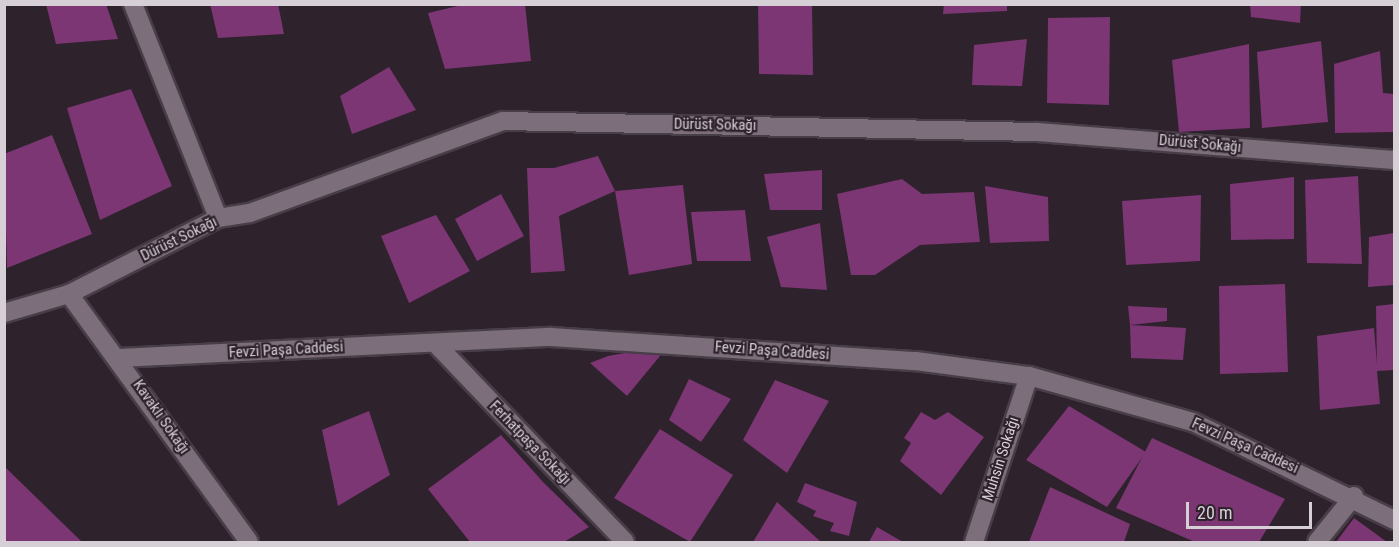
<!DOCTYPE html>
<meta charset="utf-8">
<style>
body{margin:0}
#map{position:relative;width:1399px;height:547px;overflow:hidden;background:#2e222c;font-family:"Roboto Condensed",sans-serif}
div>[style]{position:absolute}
.building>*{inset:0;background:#7b3673}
.roads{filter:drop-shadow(2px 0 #483e47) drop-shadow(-2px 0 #483e47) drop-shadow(0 2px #483e47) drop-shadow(0 -2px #483e47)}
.minor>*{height:18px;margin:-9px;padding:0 9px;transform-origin:9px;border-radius:9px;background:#7d6e7b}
span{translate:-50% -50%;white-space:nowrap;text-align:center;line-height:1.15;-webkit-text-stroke:4.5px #2e222c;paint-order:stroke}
.street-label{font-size:15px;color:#d7cfd6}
.frame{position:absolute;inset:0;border:6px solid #d7cfd6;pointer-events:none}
.scale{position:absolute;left:1186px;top:502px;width:126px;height:27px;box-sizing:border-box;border:3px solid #d7cfd6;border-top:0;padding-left:8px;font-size:18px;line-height:21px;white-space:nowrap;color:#d7cfd6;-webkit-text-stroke:4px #2e222c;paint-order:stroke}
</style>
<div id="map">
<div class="building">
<div style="clip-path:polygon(46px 4px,106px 4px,118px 39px,56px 44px)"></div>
<div style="clip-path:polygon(210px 4px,278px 4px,284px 34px,218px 38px)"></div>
<div style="clip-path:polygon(466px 4px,525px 4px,531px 61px,445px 69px,428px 13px)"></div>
<div style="clip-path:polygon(758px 4px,812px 4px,813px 75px,759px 74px)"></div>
<div style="clip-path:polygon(944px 4px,1007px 4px,1007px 11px,943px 14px)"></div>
<div style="clip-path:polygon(1250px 4px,1301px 4px,1300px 23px,1251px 17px)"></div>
<div style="clip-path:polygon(1110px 17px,1109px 105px,1047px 103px,1048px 18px)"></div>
<div style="clip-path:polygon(1027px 39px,1022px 86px,972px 85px,974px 45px)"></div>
<div style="clip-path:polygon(1321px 41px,1328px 122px,1262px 128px,1257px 52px)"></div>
<div style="clip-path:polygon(1249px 44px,1250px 128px,1179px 132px,1172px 60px)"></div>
<div style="clip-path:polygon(1380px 51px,1383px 93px,1394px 94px,1394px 132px,1335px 133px,1334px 64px)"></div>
<div style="clip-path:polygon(389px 67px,416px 110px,352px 134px,340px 96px)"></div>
<div style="clip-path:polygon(131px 89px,172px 186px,100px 220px,67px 108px)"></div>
<div style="clip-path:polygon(52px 135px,92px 234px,7px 268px,4px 154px)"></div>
<div style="clip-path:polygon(598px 156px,615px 191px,559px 216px,565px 271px,531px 273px,527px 168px,554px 168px)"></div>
<div style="clip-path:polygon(822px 170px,822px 210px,770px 210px,764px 174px)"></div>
<div style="clip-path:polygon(1358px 176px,1362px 264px,1307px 263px,1305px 180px)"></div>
<div style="clip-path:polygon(1294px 177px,1294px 239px,1231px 240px,1230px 184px)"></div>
<div style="clip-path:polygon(902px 179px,922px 194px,974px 192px,980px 242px,920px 245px,875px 275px,851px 275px,837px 194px)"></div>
<div style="clip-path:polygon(683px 185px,692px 264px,629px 275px,615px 191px)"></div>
<div style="clip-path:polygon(985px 186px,1048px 197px,1049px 241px,990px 243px)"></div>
<div style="clip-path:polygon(501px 194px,524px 236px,477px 261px,455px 219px)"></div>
<div style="clip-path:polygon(1201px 195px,1200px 261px,1126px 265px,1122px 201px)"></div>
<div style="clip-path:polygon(745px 210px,751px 261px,697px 261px,691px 212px)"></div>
<div style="clip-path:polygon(436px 215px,470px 271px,409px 303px,381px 236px)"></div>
<div style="clip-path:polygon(820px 223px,827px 290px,781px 287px,767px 237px)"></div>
<div style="clip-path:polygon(1394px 233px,1394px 285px,1368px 287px,1369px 237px)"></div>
<div style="clip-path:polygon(1285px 284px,1288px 372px,1220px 374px,1219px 286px)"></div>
<div style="clip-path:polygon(1394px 304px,1394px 370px,1377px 371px,1380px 404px,1320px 410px,1317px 336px,1374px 328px,1377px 364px,1376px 306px)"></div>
<div style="clip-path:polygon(1128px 306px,1167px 308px,1167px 321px,1130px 325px)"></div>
<div style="clip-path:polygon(1130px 325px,1186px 328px,1183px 360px,1131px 358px)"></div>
<div style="clip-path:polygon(669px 345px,627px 396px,590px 363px,608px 356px)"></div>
<div style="clip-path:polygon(689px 379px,731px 399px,701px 442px,669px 420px)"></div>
<div style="clip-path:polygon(775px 380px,829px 401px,787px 473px,743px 440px)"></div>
<div style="clip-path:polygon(1069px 406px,1146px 452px,1107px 507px,1026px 460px)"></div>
<div style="clip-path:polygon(369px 411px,390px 475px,338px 506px,322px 430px)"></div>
<div style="clip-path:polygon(921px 412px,935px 420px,948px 412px,984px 437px,941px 495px,900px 461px,911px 443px,904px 438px)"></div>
<div style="clip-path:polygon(660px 429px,733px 475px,690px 542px,614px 498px)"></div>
<div style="clip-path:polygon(501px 435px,543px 482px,589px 527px,564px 542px,470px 542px,428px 489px)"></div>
<div style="clip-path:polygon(1152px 438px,1285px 499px,1259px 542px,1195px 542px,1116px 508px)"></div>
<div style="clip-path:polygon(4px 466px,82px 542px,4px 542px)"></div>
<div style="clip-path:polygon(805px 483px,857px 502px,849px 536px,830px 531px,834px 523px,813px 516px,816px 511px,797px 502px)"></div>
<div style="clip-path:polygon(1050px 487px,1130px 524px,1124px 542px,1029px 542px)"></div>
<div style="clip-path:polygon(777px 502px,821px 542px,753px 542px)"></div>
<div style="clip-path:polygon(1354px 518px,1387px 542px,1336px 542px)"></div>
<div style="clip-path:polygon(877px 527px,903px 542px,869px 542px)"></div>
</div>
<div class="roads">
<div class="minor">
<div style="left:133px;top:4px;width:230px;rotate:68.3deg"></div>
<div style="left:69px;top:294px;width:306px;rotate:54deg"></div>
<div style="left:4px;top:313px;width:68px;rotate:-16.3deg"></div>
<div style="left:69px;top:294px;width:167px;rotate:-27deg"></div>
<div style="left:218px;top:218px;width:32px;rotate:-9deg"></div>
<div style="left:250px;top:213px;width:269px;rotate:-20deg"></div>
<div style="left:503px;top:121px;width:534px;rotate:1.18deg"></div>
<div style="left:1037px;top:132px;width:358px;rotate:4.5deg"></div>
<div style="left:435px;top:343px;width:275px;rotate:46.3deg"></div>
<div style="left:119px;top:358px;width:433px;rotate:-2.8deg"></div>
<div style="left:551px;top:337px;width:366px;rotate:3.8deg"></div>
<div style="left:916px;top:361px;width:114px;rotate:7.6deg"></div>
<div style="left:1029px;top:376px;width:170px;rotate:15.7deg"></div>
<div style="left:1193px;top:422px;width:224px;rotate:26deg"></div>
<div style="left:974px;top:542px;width:175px;rotate:-71.7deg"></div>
<div style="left:1317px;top:542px;width:59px;rotate:-51.2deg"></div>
</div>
</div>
<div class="street-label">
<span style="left:715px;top:125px;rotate:1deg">Dürüst Sokağı</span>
<span style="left:1200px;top:144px;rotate:5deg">Dürüst Sokağı</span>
<span style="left:179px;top:239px;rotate:-26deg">Dürüst Sokağı</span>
<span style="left:286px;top:350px;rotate:-3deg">Fevzi Paşa Caddesi</span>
<span style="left:772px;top:351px;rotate:4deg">Fevzi Paşa Caddesi</span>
<span style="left:161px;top:417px;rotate:55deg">Kavaklı Sokağı</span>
<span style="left:530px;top:443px;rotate:46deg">Ferhatpaşa Sokağı</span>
<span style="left:1245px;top:446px;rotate:24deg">Fevzi Paşa Caddesi</span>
<span style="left:1001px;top:459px;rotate:-72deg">Muhsin Sokağı</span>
</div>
<div class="frame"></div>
<div class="scale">20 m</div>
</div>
